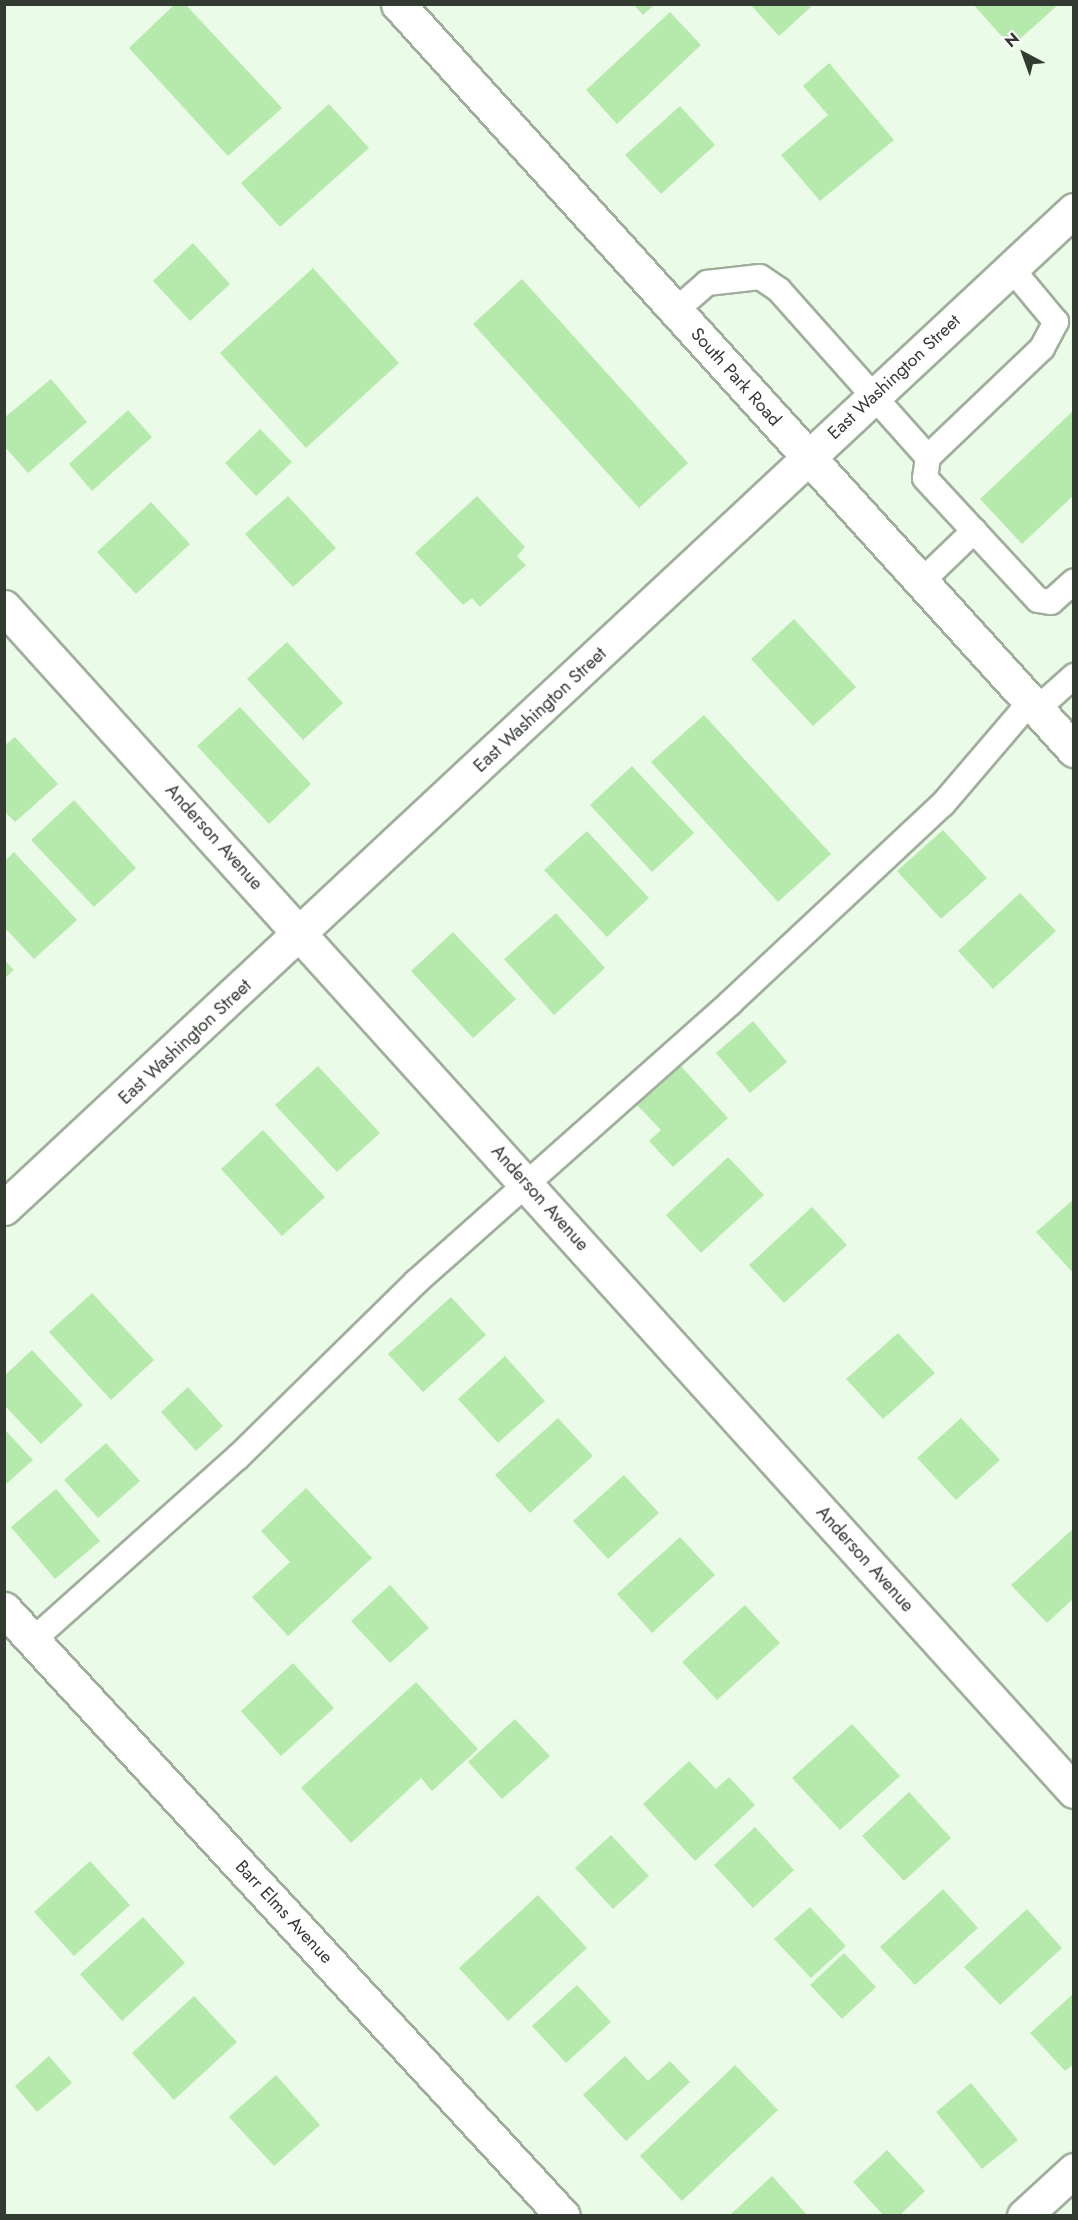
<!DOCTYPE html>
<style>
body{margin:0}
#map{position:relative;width:1078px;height:2220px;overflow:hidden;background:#eafbe7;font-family:Jost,sans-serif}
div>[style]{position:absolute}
.building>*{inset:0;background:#b6eaad}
.roads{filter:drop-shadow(2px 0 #9faf9c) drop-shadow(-2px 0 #9faf9c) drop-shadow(0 2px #9faf9c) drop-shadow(0 -2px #9faf9c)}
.lane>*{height:24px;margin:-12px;padding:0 12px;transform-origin:12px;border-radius:12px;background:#fff}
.street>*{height:33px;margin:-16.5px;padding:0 16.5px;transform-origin:16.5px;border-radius:16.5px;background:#fff}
.secondary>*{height:33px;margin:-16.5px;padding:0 16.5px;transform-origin:16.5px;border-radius:16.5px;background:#fff}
span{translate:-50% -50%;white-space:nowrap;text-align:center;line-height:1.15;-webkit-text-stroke:5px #fff;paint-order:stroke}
.street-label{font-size:18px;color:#333a32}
.frame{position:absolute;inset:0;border:6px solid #333a32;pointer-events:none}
.north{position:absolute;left:994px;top:24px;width:60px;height:60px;-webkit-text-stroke:4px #fff;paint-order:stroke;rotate:319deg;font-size:16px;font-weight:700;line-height:24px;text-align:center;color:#333a32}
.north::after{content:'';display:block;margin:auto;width:21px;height:27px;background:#333a32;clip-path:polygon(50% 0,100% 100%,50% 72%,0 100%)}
</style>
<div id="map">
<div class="building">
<div style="clip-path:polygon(175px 4px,185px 4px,282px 108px,228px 156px,129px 48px)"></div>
<div style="clip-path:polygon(633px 4px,655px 4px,643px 15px)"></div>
<div style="clip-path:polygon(750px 4px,809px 4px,811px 7px,779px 36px)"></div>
<div style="clip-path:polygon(973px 4px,1059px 4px,1011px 47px)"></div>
<div style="clip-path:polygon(670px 12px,701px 45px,617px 124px,586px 90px)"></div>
<div style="clip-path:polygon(829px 63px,894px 140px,820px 201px,781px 155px,828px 115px,803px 86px)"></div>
<div style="clip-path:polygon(329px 104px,369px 148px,280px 227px,241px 183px)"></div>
<div style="clip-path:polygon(680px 106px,715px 145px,661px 194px,625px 155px)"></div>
<div style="clip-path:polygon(193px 243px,230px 284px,190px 321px,153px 281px)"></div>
<div style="clip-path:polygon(313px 268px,399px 363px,306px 448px,220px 353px)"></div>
<div style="clip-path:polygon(522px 279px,688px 463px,639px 508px,473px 324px)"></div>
<div style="clip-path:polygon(51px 379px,87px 422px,28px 473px,4px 446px,4px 418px)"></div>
<div style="clip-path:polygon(128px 410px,152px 437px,92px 491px,69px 464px)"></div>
<div style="clip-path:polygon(1074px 410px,1074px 495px,1022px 544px,980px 499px)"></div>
<div style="clip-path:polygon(260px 429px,292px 462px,256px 496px,225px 463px)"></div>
<div style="clip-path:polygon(288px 496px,336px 548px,293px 587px,245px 534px)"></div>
<div style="clip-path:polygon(477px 496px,525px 547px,517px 556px,526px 565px,480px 607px,472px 598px,463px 605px,415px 553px)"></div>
<div style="clip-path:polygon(151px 502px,190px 544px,136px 594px,97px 552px)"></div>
<div style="clip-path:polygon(794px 619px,856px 687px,813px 726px,751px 659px)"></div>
<div style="clip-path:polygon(287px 642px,343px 703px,303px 740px,247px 679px)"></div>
<div style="clip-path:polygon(240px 707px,311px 784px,269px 824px,197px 746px)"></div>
<div style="clip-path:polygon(704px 715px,831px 854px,778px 902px,651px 762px)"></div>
<div style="clip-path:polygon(15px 737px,58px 784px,15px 822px,4px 811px,4px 746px)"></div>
<div style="clip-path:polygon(632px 766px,694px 833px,652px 872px,590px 805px)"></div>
<div style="clip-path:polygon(74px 800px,136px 868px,94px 907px,31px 840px)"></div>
<div style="clip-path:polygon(943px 830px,987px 878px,941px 919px,897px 871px)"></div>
<div style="clip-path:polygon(587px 831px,649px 898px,607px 937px,544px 870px)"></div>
<div style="clip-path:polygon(14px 852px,77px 920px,34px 959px,4px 927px,4px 862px)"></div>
<div style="clip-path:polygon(1020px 893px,1056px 931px,993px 989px,958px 951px)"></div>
<div style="clip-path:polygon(556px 913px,605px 968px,554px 1015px,504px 959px)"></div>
<div style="clip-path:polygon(453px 932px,516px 999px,473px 1038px,411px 971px)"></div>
<div style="clip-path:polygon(4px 960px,14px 970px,4px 979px)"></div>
<div style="clip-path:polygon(753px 1021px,787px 1062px,750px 1093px,716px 1053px)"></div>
<div style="clip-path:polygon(679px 1064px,728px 1118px,673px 1167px,649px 1141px,661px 1130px,636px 1104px)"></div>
<div style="clip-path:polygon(318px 1066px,380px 1133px,337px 1172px,275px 1105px)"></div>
<div style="clip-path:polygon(263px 1130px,325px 1197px,282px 1236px,221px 1169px)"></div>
<div style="clip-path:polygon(728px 1157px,764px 1195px,701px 1253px,666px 1215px)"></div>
<div style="clip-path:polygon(1074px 1199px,1074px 1274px,1036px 1232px)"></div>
<div style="clip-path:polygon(812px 1207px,847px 1245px,784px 1303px,749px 1265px)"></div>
<div style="clip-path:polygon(92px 1293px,154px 1360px,111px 1400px,49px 1332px)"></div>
<div style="clip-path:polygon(451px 1297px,486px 1335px,423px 1392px,388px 1354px)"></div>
<div style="clip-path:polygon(898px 1333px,935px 1373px,883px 1419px,846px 1379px)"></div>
<div style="clip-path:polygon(32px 1350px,83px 1405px,41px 1444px,4px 1405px,4px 1376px)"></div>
<div style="clip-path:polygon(505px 1356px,545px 1401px,498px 1443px,458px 1399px)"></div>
<div style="clip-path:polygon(188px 1387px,223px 1426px,196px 1451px,161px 1412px)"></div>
<div style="clip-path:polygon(558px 1418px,593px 1456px,530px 1513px,495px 1475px)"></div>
<div style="clip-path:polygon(961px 1418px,1000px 1460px,956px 1500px,917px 1458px)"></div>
<div style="clip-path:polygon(4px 1429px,33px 1460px,4px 1486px)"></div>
<div style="clip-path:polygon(106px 1443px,140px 1481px,98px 1518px,64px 1480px)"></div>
<div style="clip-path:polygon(624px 1475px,659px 1513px,608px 1559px,573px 1521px)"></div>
<div style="clip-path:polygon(306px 1488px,372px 1558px,288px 1636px,252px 1597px,290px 1562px,261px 1531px)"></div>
<div style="clip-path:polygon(56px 1489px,100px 1541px,55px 1579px,11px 1527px)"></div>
<div style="clip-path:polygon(1074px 1528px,1074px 1598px,1047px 1623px,1011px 1585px)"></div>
<div style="clip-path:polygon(680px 1537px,715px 1575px,652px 1633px,617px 1594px)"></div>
<div style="clip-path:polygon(390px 1585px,429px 1628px,390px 1663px,351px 1621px)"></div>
<div style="clip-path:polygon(745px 1605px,780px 1643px,717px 1700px,682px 1662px)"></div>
<div style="clip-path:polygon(293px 1663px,334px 1708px,281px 1756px,241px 1711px)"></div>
<div style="clip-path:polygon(416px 1682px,478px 1749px,432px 1791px,421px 1778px,351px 1843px,301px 1788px)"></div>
<div style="clip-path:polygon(515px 1719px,550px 1756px,502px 1799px,468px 1762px)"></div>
<div style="clip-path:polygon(852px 1724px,900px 1776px,840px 1830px,792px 1778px)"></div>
<div style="clip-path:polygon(689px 1761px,716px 1789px,729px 1777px,755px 1805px,695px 1861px,643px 1804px)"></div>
<div style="clip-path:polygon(909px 1792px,951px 1838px,904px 1881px,862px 1836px)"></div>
<div style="clip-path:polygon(755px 1827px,794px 1870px,753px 1908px,714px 1865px)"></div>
<div style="clip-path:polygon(611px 1835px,649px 1876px,613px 1909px,575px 1868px)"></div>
<div style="clip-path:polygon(90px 1861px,130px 1905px,74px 1956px,34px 1912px)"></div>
<div style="clip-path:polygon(943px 1889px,978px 1928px,915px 1985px,880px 1947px)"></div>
<div style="clip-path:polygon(538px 1895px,587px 1948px,508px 2021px,459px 1968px)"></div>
<div style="clip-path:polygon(810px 1907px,846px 1946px,811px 1978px,774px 1939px)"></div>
<div style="clip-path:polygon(1027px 1909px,1062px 1948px,1000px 2005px,964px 1967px)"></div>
<div style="clip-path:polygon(143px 1917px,185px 1963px,122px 2021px,80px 1974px)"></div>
<div style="clip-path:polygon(844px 1953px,876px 1987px,842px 2019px,810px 1985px)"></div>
<div style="clip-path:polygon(577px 1985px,611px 2022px,566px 2063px,532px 2026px)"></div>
<div style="clip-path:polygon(1074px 1993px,1074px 2064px,1065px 2071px,1030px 2033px)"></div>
<div style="clip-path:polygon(194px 1996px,237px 2042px,174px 2100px,132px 2053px)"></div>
<div style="clip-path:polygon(49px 2056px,72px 2083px,37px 2112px,15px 2086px)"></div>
<div style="clip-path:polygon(625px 2056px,648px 2081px,670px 2061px,690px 2082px,626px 2141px,583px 2095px)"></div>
<div style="clip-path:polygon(735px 2065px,778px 2110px,682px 2201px,640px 2156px)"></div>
<div style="clip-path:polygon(276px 2075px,320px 2125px,274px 2166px,229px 2117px)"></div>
<div style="clip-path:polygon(971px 2083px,1018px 2140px,982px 2169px,936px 2112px)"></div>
<div style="clip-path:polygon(887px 2150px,925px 2191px,899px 2216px,884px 2216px,853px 2182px)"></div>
<div style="clip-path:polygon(772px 2176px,808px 2216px,729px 2216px)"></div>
</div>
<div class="roads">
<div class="lane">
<div style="left:675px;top:311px;width:43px;rotate:-41.2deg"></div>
<div style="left:707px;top:283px;width:53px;rotate:-6.5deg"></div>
<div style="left:760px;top:277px;width:23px;rotate:34deg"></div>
<div style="left:779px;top:290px;width:224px;rotate:48.3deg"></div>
<div style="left:928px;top:457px;width:158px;rotate:-43.7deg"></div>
<div style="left:1042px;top:348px;width:30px;rotate:-62deg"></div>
<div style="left:1056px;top:322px;width:70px;rotate:-129.8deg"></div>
<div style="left:928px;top:457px;width:21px;rotate:98deg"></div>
<div style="left:925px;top:478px;width:166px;rotate:47.2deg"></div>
<div style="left:1038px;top:600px;width:13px;rotate:9deg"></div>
<div style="left:1051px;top:602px;width:31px;rotate:-42deg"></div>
<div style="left:921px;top:582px;width:74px;rotate:-43.9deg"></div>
<div style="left:1037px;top:709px;width:50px;rotate:-41.7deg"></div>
<div style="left:33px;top:1640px;width:275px;rotate:-41.8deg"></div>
<div style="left:238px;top:1457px;width:250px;rotate:-44.5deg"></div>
<div style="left:416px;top:1282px;width:420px;rotate:-41.6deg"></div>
<div style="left:730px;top:1003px;width:291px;rotate:-43.1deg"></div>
<div style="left:943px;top:804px;width:134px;rotate:-49.5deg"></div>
</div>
<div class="street">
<div style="left:398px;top:4px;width:1007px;rotate:47.82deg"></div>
<div style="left:4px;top:607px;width:1596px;rotate:47.9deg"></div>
<div style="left:4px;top:1609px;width:825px;rotate:47.36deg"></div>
<div style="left:1024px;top:2216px;width:68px;rotate:-42.6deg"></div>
</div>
<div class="secondary">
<div style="left:4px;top:1208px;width:1463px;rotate:-43.01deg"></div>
</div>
</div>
<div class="street-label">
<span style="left:736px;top:377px;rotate:48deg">South Park Road</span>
<span style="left:894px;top:377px;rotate:-43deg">East Washington Street</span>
<span style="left:540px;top:710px;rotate:-43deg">East Washington Street</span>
<span style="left:214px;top:837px;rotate:48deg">Anderson Avenue</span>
<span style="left:185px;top:1042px;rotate:-43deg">East Washington Street</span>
<span style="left:540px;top:1198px;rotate:48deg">Anderson Avenue</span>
<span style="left:865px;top:1559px;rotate:48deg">Anderson Avenue</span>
<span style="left:284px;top:1912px;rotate:47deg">Barr Elms Avenue</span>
</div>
<div class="frame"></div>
<div class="north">N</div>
</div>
